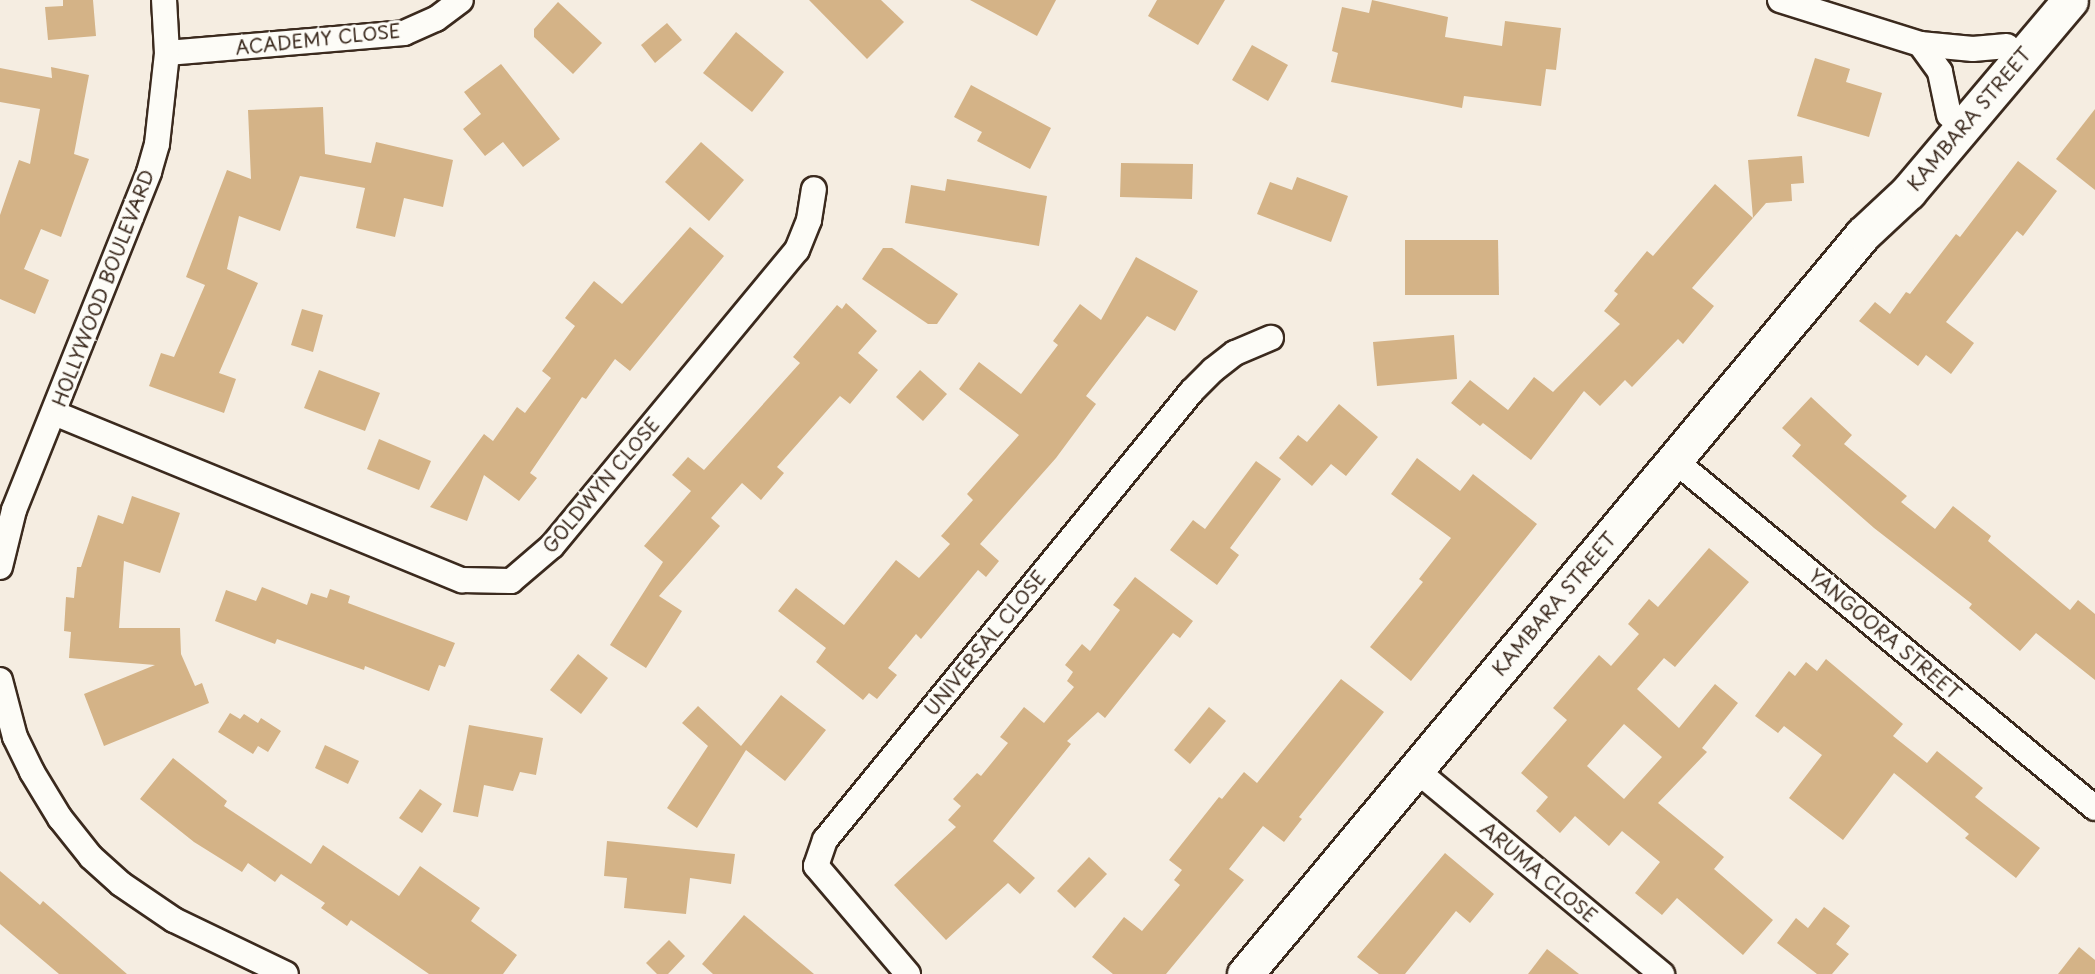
<!DOCTYPE html>
<style>
body{margin:0}
#map{position:relative;width:2095px;height:974px;overflow:hidden;background:#f5ede1;font-family:"Playpen Sans",sans-serif}
div>[style]{position:absolute}
.building>*{inset:0;background:#d4b387}
.roads{filter:drop-shadow(2px 0 #3b2a1e) drop-shadow(-2px 0 #3b2a1e) drop-shadow(0 2px #3b2a1e) drop-shadow(0 -2px #3b2a1e)}
.street>*{height:24px;margin:-12px;padding:0 12px;transform-origin:12px;border-radius:12px;background:#fdfcf7}
.secondary>*{height:35px;margin:-17.5px;padding:0 17.5px;transform-origin:17.5px;border-radius:17.5px;background:#fdfcf7}
span{translate:-50% -50%;white-space:nowrap;text-align:center;line-height:1.15;-webkit-text-stroke:6px #fdfcf7;paint-order:stroke}
.street-label{font-size:19px;color:#3b2a1e}
</style>
<div id="map">
<div class="building">
<div style="clip-path:polygon(63px 0,93px 0,96px 36px,48px 40px,45px 7px,63px 6px)"></div>
<div style="clip-path:polygon(809px 0,881px 0,904px 22px,867px 59px)"></div>
<div style="clip-path:polygon(970px 0,1056px 0,1037px 36px)"></div>
<div style="clip-path:polygon(1157px 0,1225px 0,1198px 45px,1148px 16px)"></div>
<div style="clip-path:polygon(1372px 0,1448px 17px,1445px 37px,1502px 46px,1505px 21px,1561px 28px,1556px 70px,1546px 69px,1541px 106px,1464px 96px,1462px 108px,1331px 82px,1338px 53px,1332px 51px,1342px 7px,1369px 13px)"></div>
<div style="clip-path:polygon(558px 2px,602px 43px,573px 74px,534px 37px,534px 29px)"></div>
<div style="clip-path:polygon(667px 23px,682px 40px,655px 63px,641px 45px)"></div>
<div style="clip-path:polygon(736px 32px,784px 72px,752px 112px,703px 73px)"></div>
<div style="clip-path:polygon(1252px 45px,1288px 65px,1268px 101px,1232px 80px)"></div>
<div style="clip-path:polygon(1815px 58px,1850px 69px,1846px 82px,1882px 93px,1869px 137px,1797px 116px)"></div>
<div style="clip-path:polygon(501px 64px,560px 139px,523px 167px,503px 142px,485px 156px,463px 129px,481px 114px,464px 92px)"></div>
<div style="clip-path:polygon(51px 67px,89px 75px,74px 154px,89px 159px,61px 237px,41px 229px,24px 269px,49px 280px,35px 314px,0 299px,0 215px,19px 160px,30px 164px,40px 109px,0 102px,0 68px,52px 78px)"></div>
<div style="clip-path:polygon(971px 85px,1051px 128px,1030px 169px,977px 141px,982px 132px,954px 117px)"></div>
<div style="clip-path:polygon(323px 107px,325px 154px,371px 163px,376px 142px,453px 160px,443px 207px,404px 198px,395px 237px,356px 228px,365px 188px,300px 176px,280px 231px,239px 216px,227px 269px,258px 283px,219px 373px,236px 379px,224px 413px,149px 386px,161px 353px,174px 357px,205px 285px,186px 277px,227px 170px,251px 179px,248px 110px)"></div>
<div style="clip-path:polygon(2095px 109px,2095px 190px,2056px 159px)"></div>
<div style="clip-path:polygon(701px 142px,744px 180px,709px 221px,665px 182px)"></div>
<div style="clip-path:polygon(1802px 156px,1804px 183px,1791px 184px,1792px 201px,1766px 203px,1692px 288px,1714px 306px,1683px 344px,1678px 339px,1632px 387px,1625px 380px,1600px 406px,1584px 391px,1531px 460px,1483px 423px,1480px 426px,1451px 403px,1470px 380px,1508px 410px,1534px 377px,1553px 392px,1620px 324px,1604px 311px,1618px 294px,1614px 291px,1647px 251px,1653px 256px,1715px 184px,1753px 218px,1748px 160px)"></div>
<div style="clip-path:polygon(2018px 161px,2057px 191px,2023px 236px,2017px 231px,1946px 322px,1974px 343px,1951px 374px,1926px 355px,1918px 366px,1859px 321px,1875px 302px,1890px 314px,1906px 292px,1910px 294px,1956px 234px,1960px 237px)"></div>
<div style="clip-path:polygon(1121px 163px,1193px 164px,1192px 199px,1120px 197px)"></div>
<div style="clip-path:polygon(1297px 177px,1348px 196px,1331px 242px,1257px 214px,1270px 182px,1292px 190px)"></div>
<div style="clip-path:polygon(947px 179px,1047px 196px,1039px 246px,905px 223px,911px 185px,945px 191px)"></div>
<div style="clip-path:polygon(690px 227px,724px 256px,630px 371px,615px 359px,586px 399px,582px 397px,530px 473px,537px 478px,519px 501px,484px 475px,467px 521px,430px 507px,484px 434px,493px 441px,517px 407px,525px 413px,551px 378px,542px 371px,575px 326px,565px 318px,594px 281px,622px 304px)"></div>
<div style="clip-path:polygon(1405px 240px,1498px 240px,1499px 295px,1405px 295px)"></div>
<div style="clip-path:polygon(883px 248px,892px 248px,958px 294px,937px 324px,928px 324px,862px 279px)"></div>
<div style="clip-path:polygon(1136px 257px,1198px 291px,1175px 331px,1147px 316px,1086px 396px,1096px 404px,1056px 458px,980px 544px,999px 561px,986px 577px,978px 570px,921px 639px,916px 634px,888px 668px,897px 675px,877px 699px,869px 693px,863px 700px,816px 662px,826px 648px,778px 611px,796px 588px,844px 625px,896px 560px,919px 578px,950px 544px,941px 536px,973px 500px,967px 494px,1019px 435px,959px 389px,979px 362px,1021px 394px,1058px 345px,1053px 341px,1080px 304px,1101px 320px)"></div>
<div style="clip-path:polygon(846px 303px,877px 331px,858px 353px,878px 370px,850px 404px,840px 396px,777px 467px,784px 473px,761px 500px,742px 483px,711px 518px,720px 526px,659px 596px,682px 611px,646px 668px,610px 645px,663px 562px,644px 546px,691px 491px,672px 475px,688px 457px,704px 470px,800px 363px,793px 357px,837px 305px,842px 309px)"></div>
<div style="clip-path:polygon(302px 309px,323px 315px,313px 352px,291px 345px)"></div>
<div style="clip-path:polygon(1454px 335px,1457px 379px,1377px 386px,1373px 342px)"></div>
<div style="clip-path:polygon(319px 370px,380px 393px,365px 431px,304px 408px)"></div>
<div style="clip-path:polygon(920px 370px,947px 394px,923px 421px,896px 397px)"></div>
<div style="clip-path:polygon(1811px 397px,1852px 435px,1844px 444px,1907px 496px,1901px 502px,1935px 529px,1953px 506px,1991px 536px,1988px 541px,2070px 610px,2078px 600px,2095px 614px,2095px 680px,2036px 633px,2020px 651px,1969px 608px,1972px 604px,1874px 528px,1792px 456px,1801px 445px,1782px 428px)"></div>
<div style="clip-path:polygon(1339px 404px,1378px 437px,1346px 476px,1331px 464px,1312px 486px,1279px 458px,1298px 435px,1307px 442px)"></div>
<div style="clip-path:polygon(379px 439px,431px 461px,419px 490px,367px 469px)"></div>
<div style="clip-path:polygon(1417px 458px,1460px 491px,1473px 474px,1537px 524px,1411px 681px,1370px 647px,1423px 582px,1419px 579px,1451px 538px,1391px 494px)"></div>
<div style="clip-path:polygon(1256px 461px,1281px 479px,1230px 548px,1239px 555px,1217px 585px,1170px 550px,1193px 520px,1205px 529px)"></div>
<div style="clip-path:polygon(132px 496px,180px 513px,160px 573px,124px 561px,119px 628px,180px 628px,181px 654px,195px 686px,202px 683px,209px 703px,104px 746px,84px 694px,155px 665px,69px 658px,71px 632px,64px 631px,66px 597px,74px 598px,77px 567px,81px 567px,98px 515px,123px 524px)"></div>
<div style="clip-path:polygon(evenodd,1709px 548px,1749px 582px,1675px 667px,1664px 658px,1637px 689px,1679px 728px,1715px 684px,1738px 703px,1702px 748px,1707px 752px,1658px 803px,1724px 857px,1714px 869px,1773px 920px,1743px 955px,1677px 898px,1662px 915px,1635px 893px,1660px 862px,1622px 831px,1609px 846px,1575px 816px,1560px 833px,1536px 811px,1548px 797px,1521px 773px,1567px 720px,1553px 708px,1599px 655px,1611px 666px,1639px 634px,1628px 624px,1649px 599px,1658px 607px,1709px 548px,1624px 724px,1662px 757px,1624px 799px,1587px 766px,1624px 724px)"></div>
<div style="clip-path:polygon(1135px 577px,1193px 621px,1180px 638px,1173px 633px,1105px 718px,1098px 712px,1067px 741px,1071px 744px,993px 841px,1035px 878px,1020px 894px,1008px 883px,946px 940px,894px 885px,956px 827px,948px 820px,961px 806px,953px 799px,977px 773px,981px 776px,1008px 743px,1000px 737px,1024px 707px,1044px 723px,1074px 687px,1067px 681px,1073px 672px,1065px 665px,1082px 644px,1090px 651px,1120px 610px,1113px 605px)"></div>
<div style="clip-path:polygon(262px 587px,307px 605px,311px 593px,327px 598px,330px 589px,350px 596px,348px 603px,455px 643px,445px 667px,439px 665px,429px 691px,365px 666px,364px 670px,277px 639px,275px 644px,215px 621px,226px 590px,256px 601px)"></div>
<div style="clip-path:polygon(578px 654px,608px 678px,581px 714px,550px 690px)"></div>
<div style="clip-path:polygon(1826px 659px,1903px 724px,1893px 736px,1927px 763px,1937px 751px,1983px 788px,1975px 797px,2040px 848px,2016px 878px,1965px 838px,1969px 834px,1894px 773px,1843px 840px,1789px 798px,1822px 755px,1784px 726px,1778px 733px,1755px 716px,1789px 671px,1795px 676px,1806px 662px,1817px 671px)"></div>
<div style="clip-path:polygon(1341px 679px,1384px 712px,1299px 817px,1302px 819px,1284px 842px,1263px 826px,1229px 869px,1244px 880px,1166px 974px,1113px 974px,1092px 957px,1124px 917px,1142px 931px,1180px 885px,1174px 880px,1182px 870px,1169px 860px,1219px 797px,1222px 799px,1244px 772px,1257px 783px)"></div>
<div style="clip-path:polygon(781px 695px,826px 730px,785px 781px,746px 750px,697px 828px,667px 808px,708px 746px,682px 723px,698px 706px,741px 746px)"></div>
<div style="clip-path:polygon(1209px 707px,1226px 721px,1190px 764px,1174px 750px)"></div>
<div style="clip-path:polygon(230px 713px,240px 719px,244px 714px,258px 723px,261px 718px,281px 731px,268px 752px,258px 746px,253px 754px,218px 732px)"></div>
<div style="clip-path:polygon(469px 725px,543px 738px,536px 775px,520px 772px,513px 791px,484px 785px,478px 817px,453px 812px)"></div>
<div style="clip-path:polygon(325px 745px,359px 761px,348px 784px,315px 768px)"></div>
<div style="clip-path:polygon(173px 758px,227px 801px,224px 806px,311px 864px,323px 845px,399px 896px,420px 866px,480px 908px,471px 921px,517px 955px,503px 974px,429px 974px,351px 920px,347px 926px,321px 908px,325px 903px,281px 874px,275px 882px,248px 863px,242px 872px,194px 842px,140px 799px)"></div>
<div style="clip-path:polygon(420px 789px,442px 804px,422px 833px,399px 818px)"></div>
<div style="clip-path:polygon(607px 841px,735px 854px,731px 884px,690px 878px,686px 914px,624px 908px,627px 878px,604px 876px)"></div>
<div style="clip-path:polygon(1445px 853px,1494px 894px,1470px 923px,1456px 911px,1405px 974px,1379px 974px,1357px 957px)"></div>
<div style="clip-path:polygon(1089px 857px,1107px 874px,1075px 908px,1057px 891px)"></div>
<div style="clip-path:polygon(0 871px,40px 905px,43px 901px,127px 974px,59px 974px,0 924px)"></div>
<div style="clip-path:polygon(1824px 907px,1850px 926px,1836px 944px,1849px 954px,1832px 974px,1817px 974px,1777px 943px,1796px 918px,1808px 928px)"></div>
<div style="clip-path:polygon(744px 915px,814px 974px,713px 974px,702px 964px)"></div>
<div style="clip-path:polygon(669px 940px,685px 956px,668px 974px,657px 974px,646px 963px)"></div>
<div style="clip-path:polygon(2079px 947px,2095px 960px,2095px 974px,2058px 974px)"></div>
<div style="clip-path:polygon(1547px 949px,1579px 974px,1528px 974px)"></div>
</div>
<div class="roads">
<div class="street">
<div style="left:1780px;top:0;width:147px;rotate:17.4deg"></div>
<div style="left:1920px;top:44px;width:53px;rotate:5.4deg"></div>
<div style="left:1973px;top:49px;width:34px;rotate:-5deg"></div>
<div style="left:1920px;top:44px;width:34px;rotate:54deg"></div>
<div style="left:1940px;top:72px;width:44px;rotate:78.2deg"></div>
<div style="left:167px;top:53px;width:238px;rotate:-4.8deg"></div>
<div style="left:404px;top:33px;width:35px;rotate:-24deg"></div>
<div style="left:436px;top:19px;width:31px;rotate:-37deg"></div>
<div style="left:54px;top:413px;width:441px;rotate:22.3deg"></div>
<div style="left:462px;top:580px;width:49px;rotate:1.2deg"></div>
<div style="left:511px;top:581px;width:54px;rotate:-40.5deg"></div>
<div style="left:552px;top:546px;width:384px;rotate:-50.4deg"></div>
<div style="left:797px;top:250px;width:32px;rotate:-68deg"></div>
<div style="left:809px;top:220px;width:31px;rotate:-81deg"></div>
<div style="left:1674px;top:460px;width:546px;rotate:39.58deg"></div>
<div style="left:0;top:567px;width:59px;rotate:-76.2deg"></div>
<div style="left:14px;top:510px;width:364px;rotate:-68.2deg"></div>
<div style="left:149px;top:172px;width:29px;rotate:-74deg"></div>
<div style="left:157px;top:144px;width:92px;rotate:-83.7deg"></div>
<div style="left:167px;top:53px;width:53px;rotate:-93.2deg"></div>
<div style="left:0;top:680px;width:59px;rotate:75.3deg"></div>
<div style="left:15px;top:737px;width:39px;rotate:64deg"></div>
<div style="left:32px;top:772px;width:54px;rotate:58.7deg"></div>
<div style="left:60px;top:818px;width:50px;rotate:51.5deg"></div>
<div style="left:91px;top:857px;width:40px;rotate:42deg"></div>
<div style="left:121px;top:884px;width:64px;rotate:34.2deg"></div>
<div style="left:174px;top:920px;width:124px;rotate:25.7deg"></div>
<div style="left:1416px;top:770px;width:320px;rotate:39.7deg"></div>
<div style="left:908px;top:974px;width:142px;rotate:-130.4deg"></div>
<div style="left:816px;top:866px;width:28px;rotate:-71deg"></div>
<div style="left:825px;top:840px;width:580px;rotate:-50.74deg"></div>
<div style="left:1192px;top:391px;width:30px;rotate:-45deg"></div>
<div style="left:1213px;top:370px;width:28px;rotate:-38deg"></div>
<div style="left:1235px;top:353px;width:39px;rotate:-23deg"></div>
</div>
<div class="secondary">
<div style="left:1245px;top:974px;width:964px;rotate:-50.13deg"></div>
<div style="left:1863px;top:234px;width:62px;rotate:-43deg"></div>
<div style="left:1908px;top:192px;width:251px;rotate:-49.8deg"></div>
</div>
</div>
<div class="street-label">
<span style="left:318px;top:39px;rotate:-6deg">ACADEMY CLOSE</span>
<span style="left:1969px;top:119px;rotate:-50deg">KAMBARA STREET</span>
<span style="left:103px;top:288px;rotate:-69deg">HOLLYWOOD BOULEVARD</span>
<span style="left:601px;top:485px;rotate:-50deg">GOLDWYN CLOSE</span>
<span style="left:1554px;top:604px;rotate:-50deg">KAMBARA STREET</span>
<span style="left:1885px;top:634px;rotate:40deg">YANGOORA STREET</span>
<span style="left:985px;top:643px;rotate:-51deg">UNIVERSAL CLOSE</span>
<span style="left:1539px;top:872px;rotate:40deg">ARUMA CLOSE</span>
</div>
</div>
